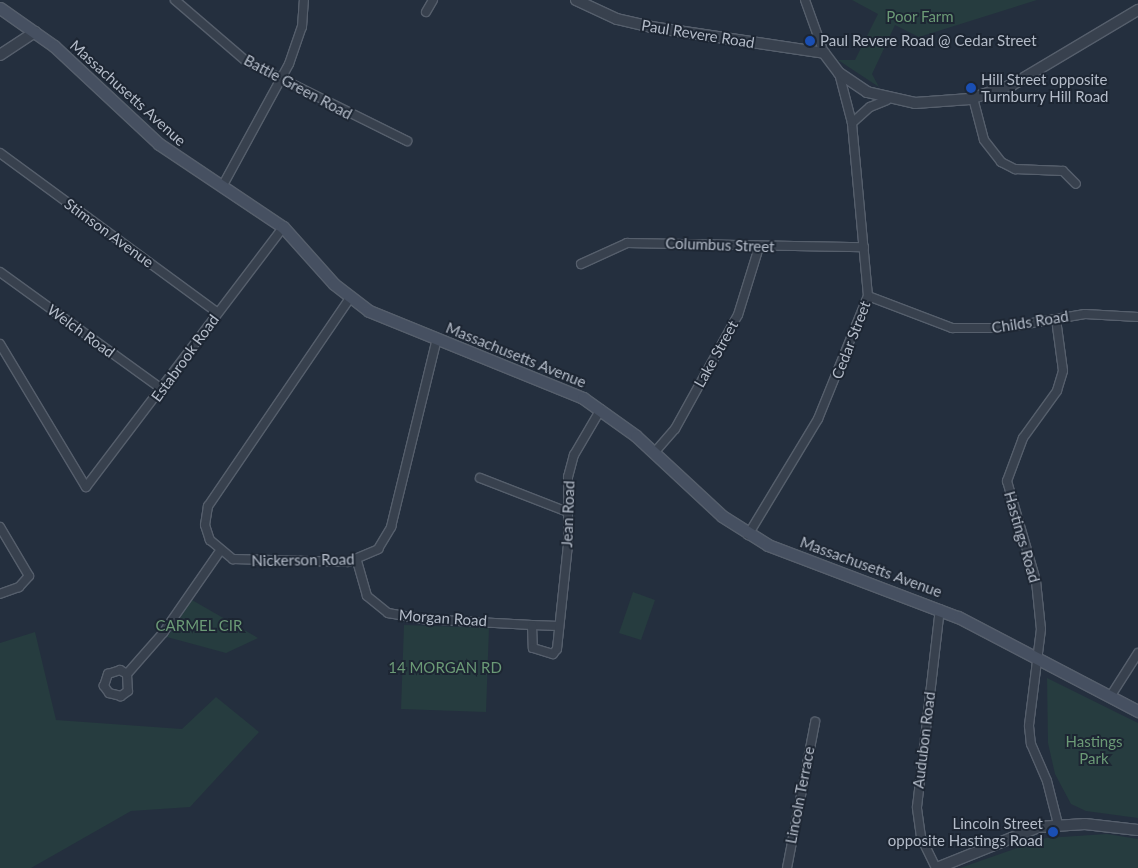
<!DOCTYPE html>
<style>
body{margin:0}
#map{position:relative;width:1138px;height:868px;overflow:hidden;background:#242f3e;font-family:Lato,sans-serif}
div>[style]{position:absolute}
.green>*{inset:0;background:#263c3f}
.roads{filter:drop-shadow(1px 0 #565f6c) drop-shadow(-1px 0 #565f6c) drop-shadow(0 1px #565f6c) drop-shadow(0 -1px #565f6c)}
.minor>*{height:8px;margin:-4px;padding:0 4px;transform-origin:4px;border-radius:4px;background:#38414e}
.tertiary>*{height:10px;margin:-5px;padding:0 5px;transform-origin:5px;border-radius:5px;background:#38414e}
.secondary>*{height:11px;margin:-5.5px;padding:0 5.5px;transform-origin:5.5px;border-radius:5.5px;background:#465061}
.dots>*{width:14px;height:14px;translate:-50% -50%;box-sizing:border-box;border:2px solid #1d2633;border-radius:50%}
span{translate:-50% -50%;white-space:nowrap;text-align:center;line-height:1.15;-webkit-text-stroke:4px #1d2633;paint-order:stroke}
.park-label{font-size:15px;color:#6b9a76}
.street-label{font-size:15px;color:#b4bcc9}
.poi-label{font-size:15px;color:#b4bcc9}
.left{translate:0 -50%;text-align:left}
.right{translate:-100% -50%;text-align:right}
</style>
<div id="map">
<div class="green">
<div style="clip-path:polygon(852px 0,1037px 0,919px 37px,895px 25px,872px 74px,879px 87px,838px 60px,855px 60px,878px 14px)"></div>
<div style="clip-path:polygon(633px 592px,655px 600px,641px 640px,619px 633px)"></div>
<div style="clip-path:polygon(192px 600px,258px 638px,226px 653px,167px 637px)"></div>
<div style="clip-path:polygon(404px 625px,489px 628px,486px 712px,401px 709px)"></div>
<div style="clip-path:polygon(35px 632px,56px 720px,182px 729px,216px 697px,259px 732px,190px 807px,131px 811px,31px 868px,0 868px,0 643px)"></div>
<div style="clip-path:polygon(1047px 678px,1138px 723px,1138px 818px,1086px 811px,1071px 804px,1055px 774px,1048px 743px)"></div>
<div style="clip-path:polygon(1107px 834px,1138px 839px,1138px 868px,960px 868px,1046px 838px)"></div>
</div>
<div class="roads">
<div class="minor">
<div style="left:175px;top:0;width:94px;rotate:40.7deg"></div>
<div style="left:246px;top:61px;width:180px;rotate:26.4deg"></div>
<div style="left:805px;top:0;width:56px;rotate:70.3deg"></div>
<div style="left:426px;top:12px;width:14px;rotate:-60deg"></div>
<div style="left:973px;top:98px;width:43px;rotate:75.3deg"></div>
<div style="left:984px;top:140px;width:28px;rotate:52deg"></div>
<div style="left:1001px;top:162px;width:16px;rotate:27deg"></div>
<div style="left:1015px;top:169px;width:48px;rotate:2.4deg"></div>
<div style="left:1063px;top:171px;width:18px;rotate:45deg"></div>
<div style="left:852px;top:123px;width:24px;rotate:-42deg"></div>
<div style="left:870px;top:107px;width:18px;rotate:-22deg"></div>
<div style="left:0;top:153px;width:270px;rotate:36.3deg"></div>
<div style="left:223px;top:185px;width:138px;rotate:-61.4deg"></div>
<div style="left:289px;top:64px;width:39px;rotate:-71deg"></div>
<div style="left:302px;top:27px;width:27px;rotate:-86deg"></div>
<div style="left:581px;top:264px;width:51px;rotate:-24.5deg"></div>
<div style="left:627px;top:243px;width:237px;rotate:1deg"></div>
<div style="left:0;top:272px;width:201px;rotate:35.9deg"></div>
<div style="left:868px;top:296px;width:90px;rotate:20.9deg"></div>
<div style="left:952px;top:328px;width:51px"></div>
<div style="left:1003px;top:328px;width:83px;rotate:-9.7deg"></div>
<div style="left:1085px;top:314px;width:53px;rotate:3.2deg"></div>
<div style="left:350px;top:298px;width:252px;rotate:124.3deg"></div>
<div style="left:208px;top:506px;width:19px;rotate:99deg"></div>
<div style="left:205px;top:525px;width:16px;rotate:72deg"></div>
<div style="left:210px;top:540px;width:30px;rotate:40deg"></div>
<div style="left:233px;top:559px;width:115px;rotate:1.5deg"></div>
<div style="left:348px;top:562px;width:33px;rotate:-23deg"></div>
<div style="left:378px;top:549px;width:26px;rotate:-59deg"></div>
<div style="left:391px;top:527px;width:194px;rotate:-76.3deg"></div>
<div style="left:1056px;top:319px;width:52px;rotate:82.3deg"></div>
<div style="left:1063px;top:371px;width:21px;rotate:107deg"></div>
<div style="left:1057px;top:391px;width:58px;rotate:125.9deg"></div>
<div style="left:1023px;top:438px;width:46px;rotate:110.4deg"></div>
<div style="left:1007px;top:481px;width:104px;rotate:73.8deg"></div>
<div style="left:1036px;top:581px;width:48px;rotate:84.1deg"></div>
<div style="left:1041px;top:629px;width:98px;rotate:97.1deg"></div>
<div style="left:1029px;top:726px;width:18px;rotate:84deg"></div>
<div style="left:1031px;top:744px;width:40px;rotate:66.6deg"></div>
<div style="left:1047px;top:781px;width:44px;rotate:75.7deg"></div>
<div style="left:0;top:344px;width:167px;rotate:59deg"></div>
<div style="left:86px;top:487px;width:326px;rotate:-52.8deg"></div>
<div style="left:654px;top:453px;width:32px;rotate:-49deg"></div>
<div style="left:675px;top:429px;width:130px;rotate:-61.1deg"></div>
<div style="left:738px;top:315px;width:71px;rotate:-72.8deg"></div>
<div style="left:480px;top:478px;width:91px;rotate:21.2deg"></div>
<div style="left:0;top:527px;width:57px;rotate:59.4deg"></div>
<div style="left:29px;top:576px;width:15px;rotate:132deg"></div>
<div style="left:19px;top:587px;width:20px;rotate:160deg"></div>
<div style="left:748px;top:535px;width:135px;rotate:-58.9deg"></div>
<div style="left:818px;top:419px;width:133px;rotate:-67.9deg"></div>
<div style="left:868px;top:296px;width:174px;rotate:-95.3deg"></div>
<div style="left:852px;top:123px;width:52px;rotate:-104.6deg"></div>
<div style="left:357px;top:561px;width:36px;rotate:74deg"></div>
<div style="left:367px;top:596px;width:27px;rotate:39deg"></div>
<div style="left:388px;top:613px;width:34px;rotate:10deg"></div>
<div style="left:421px;top:619px;width:111px;rotate:3.1deg"></div>
<div style="left:559px;top:626px;width:27px;rotate:-178deg"></div>
<div style="left:532px;top:625px;width:23px;rotate:88deg"></div>
<div style="left:533px;top:648px;width:21px;rotate:17deg"></div>
<div style="left:553px;top:654px;width:6px;rotate:-51deg"></div>
<div style="left:557px;top:649px;width:106px;rotate:-84deg"></div>
<div style="left:568px;top:544px;width:67px;rotate:-90deg"></div>
<div style="left:568px;top:477px;width:23px;rotate:-75deg"></div>
<div style="left:574px;top:455px;width:53px;rotate:-59.6deg"></div>
<div style="left:127px;top:674px;width:17px;rotate:87deg"></div>
<div style="left:128px;top:691px;width:9px;rotate:144deg"></div>
<div style="left:121px;top:696px;width:12px;rotate:-166deg"></div>
<div style="left:109px;top:693px;width:9px;rotate:-126deg"></div>
<div style="left:104px;top:686px;width:13px;rotate:-72deg"></div>
<div style="left:108px;top:674px;width:13px;rotate:-18deg"></div>
<div style="left:120px;top:670px;width:8px;rotate:30deg"></div>
<div style="left:127px;top:674px;width:55px;rotate:-48.7deg"></div>
<div style="left:163px;top:633px;width:100px;rotate:-55.2deg"></div>
<div style="left:1110px;top:697px;width:52px;rotate:-57.5deg"></div>
<div style="left:787px;top:868px;width:149px;rotate:-79.1deg"></div>
<div style="left:936px;top:868px;width:34px;rotate:-116deg"></div>
<div style="left:921px;top:837px;width:30px;rotate:-98deg"></div>
<div style="left:917px;top:807px;width:199px;rotate:-83.4deg"></div>
</div>
<div class="tertiary">
<div style="left:576px;top:0;width:45px;rotate:24.9deg"></div>
<div style="left:617px;top:19px;width:35px;rotate:13deg"></div>
<div style="left:651px;top:27px;width:175px;rotate:8.5deg"></div>
<div style="left:824px;top:53px;width:25px;rotate:53deg"></div>
<div style="left:839px;top:73px;width:34px;rotate:34deg"></div>
<div style="left:867px;top:92px;width:49px;rotate:12.9deg"></div>
<div style="left:915px;top:103px;width:55px;rotate:-4.2deg"></div>
<div style="left:970px;top:99px;width:44px;rotate:-18.4deg"></div>
<div style="left:1012px;top:85px;width:147px;rotate:-30.8deg"></div>
<div style="left:0;top:55px;width:42px;rotate:-33.3deg"></div>
<div style="left:937px;top:868px;width:110px;rotate:-21.9deg"></div>
<div style="left:1039px;top:827px;width:46px;rotate:-3.7deg"></div>
<div style="left:1085px;top:824px;width:53px;rotate:6.5deg"></div>
</div>
<div class="secondary">
<div style="left:0;top:8px;width:66px;rotate:35.1deg"></div>
<div style="left:54px;top:46px;width:144px;rotate:43deg"></div>
<div style="left:159px;top:144px;width:149px;rotate:33.8deg"></div>
<div style="left:283px;top:227px;width:76px;rotate:48.2deg"></div>
<div style="left:334px;top:284px;width:44px;rotate:37.6deg"></div>
<div style="left:369px;top:311px;width:231px;rotate:22.1deg"></div>
<div style="left:583px;top:398px;width:65px;rotate:35.6deg"></div>
<div style="left:636px;top:436px;width:117px;rotate:42.9deg"></div>
<div style="left:722px;top:516px;width:54px;rotate:32.2deg"></div>
<div style="left:768px;top:545px;width:203px;rotate:20.8deg"></div>
<div style="left:958px;top:617px;width:203px;rotate:27.6deg"></div>
</div>
</div>
<div class="dots">
<div style="left:810px;top:41px;background:#1a4fb4"></div>
<div style="left:971px;top:88px;background:#1a4fb4"></div>
<div style="left:1053px;top:832px;background:#1a4fb4"></div>
</div>
<div class="park-label">
<span style="left:920px;top:17px">Poor Farm</span>
<span style="left:199px;top:626px">CARMEL CIR</span>
<span style="left:445px;top:668px">14 MORGAN RD</span>
<span style="left:1094px;top:750px">Hastings<br>Park</span>
</div>
<div class="street-label">
<span style="left:698px;top:34px;rotate:9deg">Paul Revere Road</span>
<span style="left:298px;top:87px;rotate:28deg">Battle Green Road</span>
<span style="left:128px;top:93px;rotate:42deg">Massachusetts Avenue</span>
<span style="left:109px;top:233px;rotate:36deg">Stimson Avenue</span>
<span style="left:720px;top:245px;rotate:2deg">Columbus Street</span>
<span style="left:1030px;top:322px;rotate:-9deg">Childs Road</span>
<span style="left:81px;top:331px;rotate:36deg">Welch Road</span>
<span style="left:851px;top:340px;rotate:-69deg">Cedar Street</span>
<span style="left:716px;top:354px;rotate:-61deg">Lake Street</span>
<span style="left:516px;top:355px;rotate:22deg">Massachusetts Avenue</span>
<span style="left:185px;top:358px;rotate:-54deg">Estabrook Road</span>
<span style="left:568px;top:514px;rotate:-88deg">Jean Road</span>
<span style="left:1022px;top:537px;rotate:74deg">Hastings Road</span>
<span style="left:303px;top:560px;rotate:-1deg">Nickerson Road</span>
<span style="left:871px;top:567px;rotate:20deg">Massachusetts Avenue</span>
<span style="left:443px;top:618px;rotate:4deg">Morgan Road</span>
<span style="left:924px;top:740px;rotate:-83deg">Audubon Road</span>
<span style="left:800px;top:795px;rotate:-79deg">Lincoln Terrace</span>
</div>
<div class="poi-label">
<span class="left" style="left:820px;top:41px">Paul Revere Road @ Cedar Street</span>
<span class="left" style="left:981px;top:88px">Hill Street opposite<br>Turnburry Hill Road</span>
<span class="right" style="left:1043px;top:832px">Lincoln Street<br>opposite Hastings Road</span>
</div>
</div>
